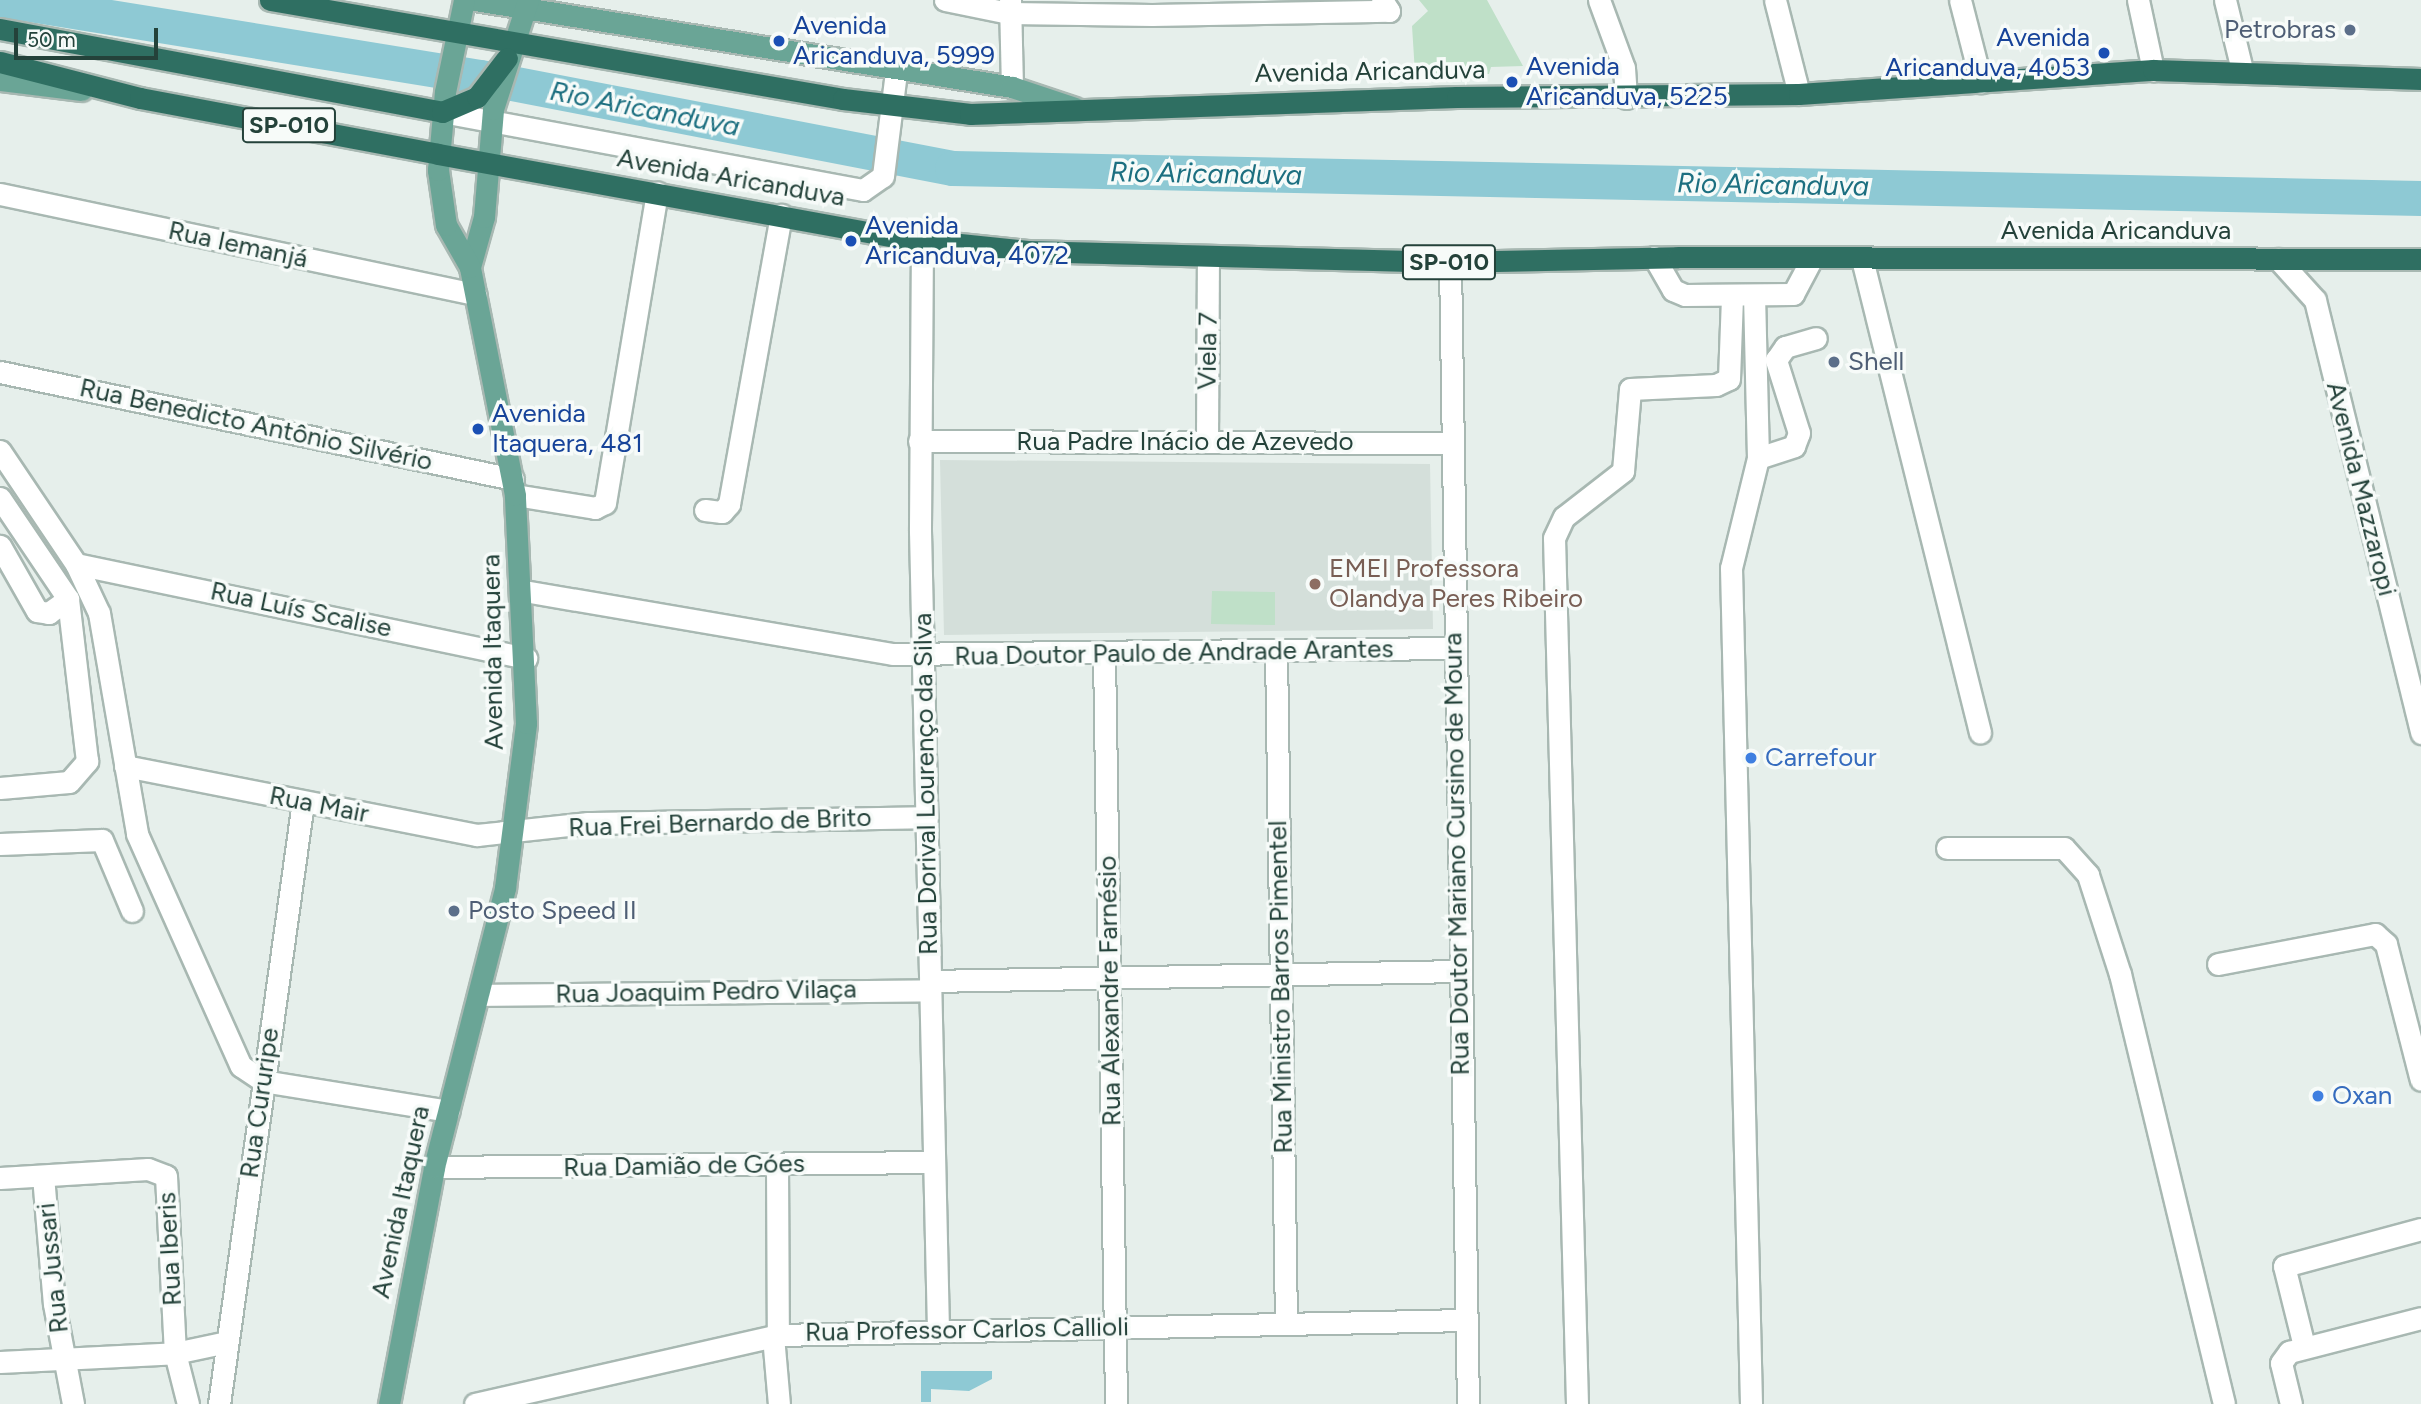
<!DOCTYPE html>
<meta charset="utf-8">
<style>
body{margin:0}
#map{position:relative;width:2421px;height:1404px;overflow:hidden;background:#e6efeb;font-family:Figtree,sans-serif}
div>[style]{position:absolute}
.built>*{inset:0;background:#d4dfda}
.green>*{inset:0;background:#bfe0c8}
.water>*{inset:0;background:#8ec9d4}
.river>*{height:35px;margin:-17.5px;padding:0 17.5px;transform-origin:17.5px;border-radius:17.5px;background:#8ec9d4}
.roads{filter:drop-shadow(2px 0 #a8b8b2) drop-shadow(-2px 0 #a8b8b2) drop-shadow(0 2px #a8b8b2) drop-shadow(0 -2px #a8b8b2)}
.minor>*{height:21px;margin:-10.5px;padding:0 10.5px;transform-origin:10.5px;border-radius:10.5px;background:#fff}
.major>*{height:21px;margin:-10.5px;padding:0 10.5px;transform-origin:10.5px;border-radius:10.5px;background:#6aa596}
.highway>*{height:21px;margin:-10.5px;padding:0 10.5px;transform-origin:10.5px;border-radius:10.5px;background:#2f6f62}
.dots>*{width:19px;height:19px;translate:-50% -50%;box-sizing:border-box;border:4px solid #f7fbf9;border-radius:50%}
span{translate:-50% -50%;white-space:nowrap;text-align:center;line-height:1.15;-webkit-text-stroke:7px #f7fbf9;paint-order:stroke}
.shield-label span{padding:2px 5px;background:#f7fbf9;border:2px solid;border-radius:5px;-webkit-text-stroke-width:0}
.shield-label{font-size:24px;color:#24423a;font-weight:700}
.transit-label{font-size:26px;color:#164399}
.left{translate:0 -50%;text-align:left}
.right{translate:-100% -50%;text-align:right}
.service-label{font-size:26px;color:#4e5e75}
.street-label{font-size:26px;color:#24423a}
.education-label{font-size:26px;color:#785e54}
.shop-label{font-size:26px;color:#366cbe}
.water-label{font-size:28px;color:#1c6f80;font-style:italic}
.scale{position:absolute;left:14px;top:28px;width:144px;height:32px;box-sizing:border-box;border:4px solid #24423a;border-top:0;padding-left:9px;font-size:21px;line-height:24px;white-space:nowrap;color:#24423a;-webkit-text-stroke:5px #f7fbf9;paint-order:stroke}
</style>
<div id="map">
<div class="built">
<div style="clip-path:polygon(940px 460px,1430px 464px,1433px 629px,944px 635px)"></div>
</div>
<div class="green">
<div style="clip-path:polygon(1419px 0,1487px 0,1523px 66px,1491px 67px,1489px 74px,1415px 73px,1412px 26px,1428px 11px)"></div>
<div style="clip-path:polygon(1212px 591px,1275px 592px,1275px 625px,1211px 624px)"></div>
</div>
<div class="water">
<div style="clip-path:polygon(921px 1371px,992px 1371px,992px 1379px,969px 1391px,931px 1389px,931px 1402px,921px 1402px)"></div>
</div>
<div class="river">
<div style="left:5px;top:0;width:481px;rotate:9.2deg"></div>
<div style="left:480px;top:77px;width:481px;rotate:10.9deg"></div>
<div style="left:952px;top:168px;width:1469px;rotate:1.17deg"></div>
</div>
<div class="roads">
<div class="minor">
<div style="left:945px;top:0;width:65px;rotate:11.5deg"></div>
<div style="left:1009px;top:13px;width:143px;rotate:0.8deg"></div>
<div style="left:1152px;top:15px;width:237px;rotate:-1deg"></div>
<div style="left:1389px;top:11px;width:13px;rotate:-122deg"></div>
<div style="left:1010px;top:0;width:87px;rotate:88.7deg"></div>
<div style="left:1599px;top:0;width:72px;rotate:69.8deg"></div>
<div style="left:1624px;top:68px;width:30px;rotate:86deg"></div>
<div style="left:1775px;top:0;width:97px;rotate:75.7deg"></div>
<div style="left:1960px;top:0;width:85px;rotate:75.6deg"></div>
<div style="left:2138px;top:0;width:72px;rotate:77.9deg"></div>
<div style="left:2225px;top:0;width:72px;rotate:76.3deg"></div>
<div style="left:442px;top:112px;width:428px;rotate:10.5deg"></div>
<div style="left:863px;top:190px;width:24px;rotate:-35deg"></div>
<div style="left:883px;top:176px;width:105px;rotate:-82.9deg"></div>
<div style="left:0;top:194px;width:486px;rotate:11.9deg"></div>
<div style="left:922px;top:240px;width:291px;rotate:90.4deg"></div>
<div style="left:920px;top:531px;width:798px;rotate:88.71deg"></div>
<div style="left:1654px;top:257px;width:38px;rotate:60deg"></div>
<div style="left:1673px;top:290px;width:13px;rotate:23deg"></div>
<div style="left:1685px;top:295px;width:108px;rotate:-0.5deg"></div>
<div style="left:1793px;top:294px;width:40px;rotate:-62deg"></div>
<div style="left:1862px;top:259px;width:488px;rotate:76deg"></div>
<div style="left:2278px;top:259px;width:55px;rotate:47.9deg"></div>
<div style="left:2315px;top:300px;width:446px;rotate:76.2deg"></div>
<div style="left:1450px;top:262px;width:1142px;rotate:89.1deg"></div>
<div style="left:0;top:372px;width:524px;rotate:11.78deg"></div>
<div style="left:919px;top:441px;width:531px;rotate:0.22deg"></div>
<div style="left:1207px;top:442px;width:182px;rotate:-89.7deg"></div>
<div style="left:0;top:451px;width:136px;rotate:56.1deg"></div>
<div style="left:76px;top:564px;width:54px;rotate:64.9deg"></div>
<div style="left:99px;top:613px;width:224px;rotate:80.2deg"></div>
<div style="left:137px;top:834px;width:254px;rotate:65.9deg"></div>
<div style="left:241px;top:1066px;width:27px;rotate:34deg"></div>
<div style="left:263px;top:1081px;width:188px;rotate:9.2deg"></div>
<div style="left:1758px;top:458px;width:38px;rotate:-18deg"></div>
<div style="left:1794px;top:446px;width:14px;rotate:-69deg"></div>
<div style="left:1799px;top:433px;width:77px;rotate:-107.5deg"></div>
<div style="left:1776px;top:360px;width:16px;rotate:-55deg"></div>
<div style="left:1785px;top:347px;width:32px;rotate:-16deg"></div>
<div style="left:515px;top:495px;width:81px;rotate:9.2deg"></div>
<div style="left:595px;top:508px;width:11px;rotate:-27deg"></div>
<div style="left:605px;top:503px;width:315px;rotate:-80.5deg"></div>
<div style="left:0;top:498px;width:122px;rotate:56deg"></div>
<div style="left:68px;top:599px;width:24px;rotate:144deg"></div>
<div style="left:49px;top:613px;width:12px;rotate:-171deg"></div>
<div style="left:37px;top:611px;width:75px;rotate:-119.6deg"></div>
<div style="left:705px;top:510px;width:17px;rotate:7deg"></div>
<div style="left:722px;top:512px;width:11px;rotate:-49deg"></div>
<div style="left:729px;top:504px;width:294px;rotate:-79.8deg"></div>
<div style="left:76px;top:564px;width:460px;rotate:11.8deg"></div>
<div style="left:524px;top:591px;width:374px;rotate:9.7deg"></div>
<div style="left:893px;top:654px;width:560px;rotate:-0.61deg"></div>
<div style="left:1276px;top:650px;width:674px;rotate:89.15deg"></div>
<div style="left:1104px;top:655px;width:749px;rotate:89.08deg"></div>
<div style="left:125px;top:766px;width:359px;rotate:11.1deg"></div>
<div style="left:477px;top:835px;width:112px;rotate:-6.2deg"></div>
<div style="left:588px;top:823px;width:339px;rotate:-1deg"></div>
<div style="left:0;top:788px;width:69px;rotate:-5deg"></div>
<div style="left:69px;top:782px;width:28px;rotate:-49deg"></div>
<div style="left:87px;top:761px;width:163px;rotate:-96.7deg"></div>
<div style="left:0;top:844px;width:102px;rotate:-2.2deg"></div>
<div style="left:102px;top:840px;width:77px;rotate:67.1deg"></div>
<div style="left:1947px;top:848px;width:117px"></div>
<div style="left:2064px;top:848px;width:36px;rotate:48deg"></div>
<div style="left:2088px;top:875px;width:104px;rotate:72.1deg"></div>
<div style="left:2120px;top:974px;width:442px;rotate:76.4deg"></div>
<div style="left:2218px;top:964px;width:160px;rotate:-10.8deg"></div>
<div style="left:2375px;top:934px;width:15px;rotate:42deg"></div>
<div style="left:2386px;top:944px;width:140px;rotate:75.6deg"></div>
<div style="left:930px;top:981px;width:529px;rotate:-1.08deg"></div>
<div style="left:482px;top:995px;width:448px;rotate:-0.6deg"></div>
<div style="left:777px;top:1165px;width:170px;rotate:89.7deg"></div>
<div style="left:434px;top:1167px;width:500px;rotate:-0.57deg"></div>
<div style="left:43px;top:1176px;width:128px;rotate:85.1deg"></div>
<div style="left:54px;top:1304px;width:102px;rotate:79.2deg"></div>
<div style="left:0;top:1178px;width:148px;rotate:-3.5deg"></div>
<div style="left:148px;top:1169px;width:19px;rotate:21deg"></div>
<div style="left:166px;top:1176px;width:177px;rotate:87.1deg"></div>
<div style="left:175px;top:1353px;width:53px;rotate:75.7deg"></div>
<div style="left:773px;top:1336px;width:68px;rotate:85deg"></div>
<div style="left:2304px;top:1346px;width:82px;rotate:-104deg"></div>
<div style="left:2284px;top:1266px;width:142px;rotate:-15.1deg"></div>
<div style="left:0;top:1362px;width:175px;rotate:-2.9deg"></div>
<div style="left:175px;top:1353px;width:53px;rotate:-11.9deg"></div>
<div style="left:219px;top:1404px;width:608px;rotate:-82.06deg"></div>
<div style="left:475px;top:1404px;width:311px;rotate:-12.8deg"></div>
<div style="left:778px;top:1335px;width:688px;rotate:-1.25deg"></div>
<div style="left:1577px;top:1404px;width:866px;rotate:-91.52deg"></div>
<div style="left:1554px;top:538px;width:23px;rotate:-65deg"></div>
<div style="left:1564px;top:517px;width:75px;rotate:-37.9deg"></div>
<div style="left:1623px;top:471px;width:82px;rotate:-85.1deg"></div>
<div style="left:1630px;top:389px;width:86px;rotate:-2.7deg"></div>
<div style="left:1716px;top:385px;width:14px;rotate:-25deg"></div>
<div style="left:1729px;top:379px;width:83px;rotate:-87.9deg"></div>
<div style="left:1751px;top:1404px;width:836px;rotate:-91.37deg"></div>
<div style="left:1731px;top:568px;width:113px;rotate:-76.2deg"></div>
<div style="left:1758px;top:458px;width:162px;rotate:-91.4deg"></div>
<div style="left:2291px;top:1404px;width:42px;rotate:-103.7deg"></div>
<div style="left:2281px;top:1363px;width:14px;rotate:-54deg"></div>
<div style="left:2289px;top:1352px;width:136px;rotate:-14.4deg"></div>
</div>
<div class="major">
<div style="left:475px;top:0;width:544px;rotate:9.2deg"></div>
<div style="left:1012px;top:87px;width:66px;rotate:18.4deg"></div>
<div style="left:0;top:80px;width:82px;rotate:7deg"></div>
<div style="left:470px;top:267px;width:52px;rotate:-74.4deg"></div>
<div style="left:484px;top:217px;width:108px;rotate:-85.2deg"></div>
<div style="left:493px;top:109px;width:114px;rotate:-72.2deg"></div>
<div style="left:389px;top:1404px;width:241px;rotate:-79.2deg"></div>
<div style="left:434px;top:1167px;width:288px;rotate:-75.7deg"></div>
<div style="left:505px;top:888px;width:166px;rotate:-82.7deg"></div>
<div style="left:526px;top:723px;width:228px;rotate:-92.8deg"></div>
<div style="left:515px;top:495px;width:232px;rotate:-101.2deg"></div>
<div style="left:470px;top:267px;width:48px;rotate:-119.7deg"></div>
<div style="left:446px;top:225px;width:56px;rotate:-98.3deg"></div>
<div style="left:438px;top:170px;width:78px;rotate:-84.9deg"></div>
<div style="left:445px;top:92px;width:94px;rotate:-78.3deg"></div>
</div>
<div class="highway">
<div style="left:270px;top:0;width:581px;rotate:9.8deg"></div>
<div style="left:843px;top:99px;width:128px;rotate:6.7deg"></div>
<div style="left:970px;top:114px;width:487px;rotate:-2deg"></div>
<div style="left:1457px;top:97px;width:342px;rotate:-0.5deg"></div>
<div style="left:1799px;top:94px;width:355px;rotate:-3.9deg"></div>
<div style="left:2153px;top:70px;width:268px;rotate:1.9deg"></div>
<div style="left:0;top:29px;width:450px;rotate:10.6deg"></div>
<div style="left:442px;top:112px;width:38px;rotate:-23deg"></div>
<div style="left:477px;top:97px;width:49px;rotate:-52.4deg"></div>
<div style="left:0;top:62px;width:145px;rotate:14.4deg"></div>
<div style="left:140px;top:98px;width:303px;rotate:10.6deg"></div>
<div style="left:438px;top:154px;width:472px;rotate:10.3deg"></div>
<div style="left:902px;top:238px;width:126px;rotate:5.9deg"></div>
<div style="left:1027px;top:251px;width:421px;rotate:1.5deg"></div>
<div style="left:1448px;top:262px;width:230px;rotate:-1.2deg"></div>
<div style="left:1678px;top:257px;width:743px;rotate:0.15deg"></div>
</div>
</div>
<div class="dots">
<div style="left:2350px;top:30px;background:#5c6f8a"></div>
<div style="left:779px;top:41px;background:#1a4fb4"></div>
<div style="left:2104px;top:53px;background:#1a4fb4"></div>
<div style="left:1512px;top:82px;background:#1a4fb4"></div>
<div style="left:851px;top:241px;background:#1a4fb4"></div>
<div style="left:1834px;top:362px;background:#5c6f8a"></div>
<div style="left:478px;top:429px;background:#1a4fb4"></div>
<div style="left:1315px;top:584px;background:#8d6e63"></div>
<div style="left:1751px;top:758px;background:#3f7fe0"></div>
<div style="left:454px;top:911px;background:#5c6f8a"></div>
<div style="left:2318px;top:1096px;background:#3f7fe0"></div>
</div>
<div class="shield-label">
<span style="left:289px;top:125px">SP-010</span>
<span style="left:1449px;top:262px">SP-010</span>
</div>
<div class="transit-label">
<span class="left" style="left:793px;top:41px">Avenida<br>Aricanduva, 5999</span>
<span class="right" style="left:2090px;top:53px">Avenida<br>Aricanduva, 4053</span>
<span class="left" style="left:1526px;top:82px">Avenida<br>Aricanduva, 5225</span>
<span class="left" style="left:865px;top:241px">Avenida<br>Aricanduva, 4072</span>
<span class="left" style="left:492px;top:429px">Avenida<br>Itaquera, 481</span>
</div>
<div class="service-label">
<span class="right" style="left:2336px;top:30px">Petrobras</span>
<span class="left" style="left:1848px;top:362px">Shell</span>
<span class="left" style="left:468px;top:911px">Posto Speed II</span>
</div>
<div class="street-label">
<span style="left:1370px;top:72px;rotate:-1deg">Avenida Aricanduva</span>
<span style="left:731px;top:178px;rotate:10deg">Avenida Aricanduva</span>
<span style="left:2116px;top:231px">Avenida Aricanduva</span>
<span style="left:238px;top:245px;rotate:12deg">Rua Iemanjá</span>
<span style="left:1208px;top:351px;rotate:-89deg">Viela 7</span>
<span style="left:256px;top:425px;rotate:12deg">Rua Benedicto Antônio Silvério</span>
<span style="left:1185px;top:442px">Rua Padre Inácio de Azevedo</span>
<span style="left:2361px;top:489px;rotate:76deg">Avenida Mazzaropi</span>
<span style="left:301px;top:610px;rotate:12deg">Rua Luís Scalise</span>
<span style="left:493px;top:652px;rotate:-91deg">Avenida Itaquera</span>
<span style="left:1174px;top:653px;rotate:-1deg">Rua Doutor Paulo de Andrade Arantes</span>
<span style="left:926px;top:784px;rotate:-91deg">Rua Dorival Lourenço da Silva</span>
<span style="left:319px;top:805px;rotate:11deg">Rua Mair</span>
<span style="left:720px;top:823px;rotate:-2deg">Rua Frei Bernardo de Brito</span>
<span style="left:1457px;top:854px;rotate:-91deg">Rua Doutor Mariano Cursino de Moura</span>
<span style="left:1281px;top:987px;rotate:-91deg">Rua Ministro Barros Pimentel</span>
<span style="left:1110px;top:991px;rotate:-91deg">Rua Alexandre Farnésio</span>
<span style="left:706px;top:992px;rotate:-1deg">Rua Joaquim Pedro Vilaça</span>
<span style="left:260px;top:1103px;rotate:-82deg">Rua Cururipe</span>
<span style="left:684px;top:1166px;rotate:-1deg">Rua Damião de Góes</span>
<span style="left:401px;top:1202px;rotate:-78deg">Avenida Itaquera</span>
<span style="left:170px;top:1249px;rotate:-93deg">Rua Iberis</span>
<span style="left:53px;top:1268px;rotate:-96deg">Rua Jussari</span>
<span style="left:967px;top:1330px;rotate:-1deg">Rua Professor Carlos Callioli</span>
</div>
<div class="education-label">
<span class="left" style="left:1329px;top:584px">EMEI Professora<br>Olandya Peres Ribeiro</span>
</div>
<div class="shop-label">
<span class="left" style="left:1765px;top:758px">Carrefour</span>
<span class="left" style="left:2332px;top:1096px">Oxan</span>
</div>
<div class="water-label">
<span style="left:645px;top:108px;rotate:11deg">Rio Aricanduva</span>
<span style="left:1206px;top:173px;rotate:1deg">Rio Aricanduva</span>
<span style="left:1773px;top:184px;rotate:1deg">Rio Aricanduva</span>
</div>
<div class="scale">50 m</div>
</div>
